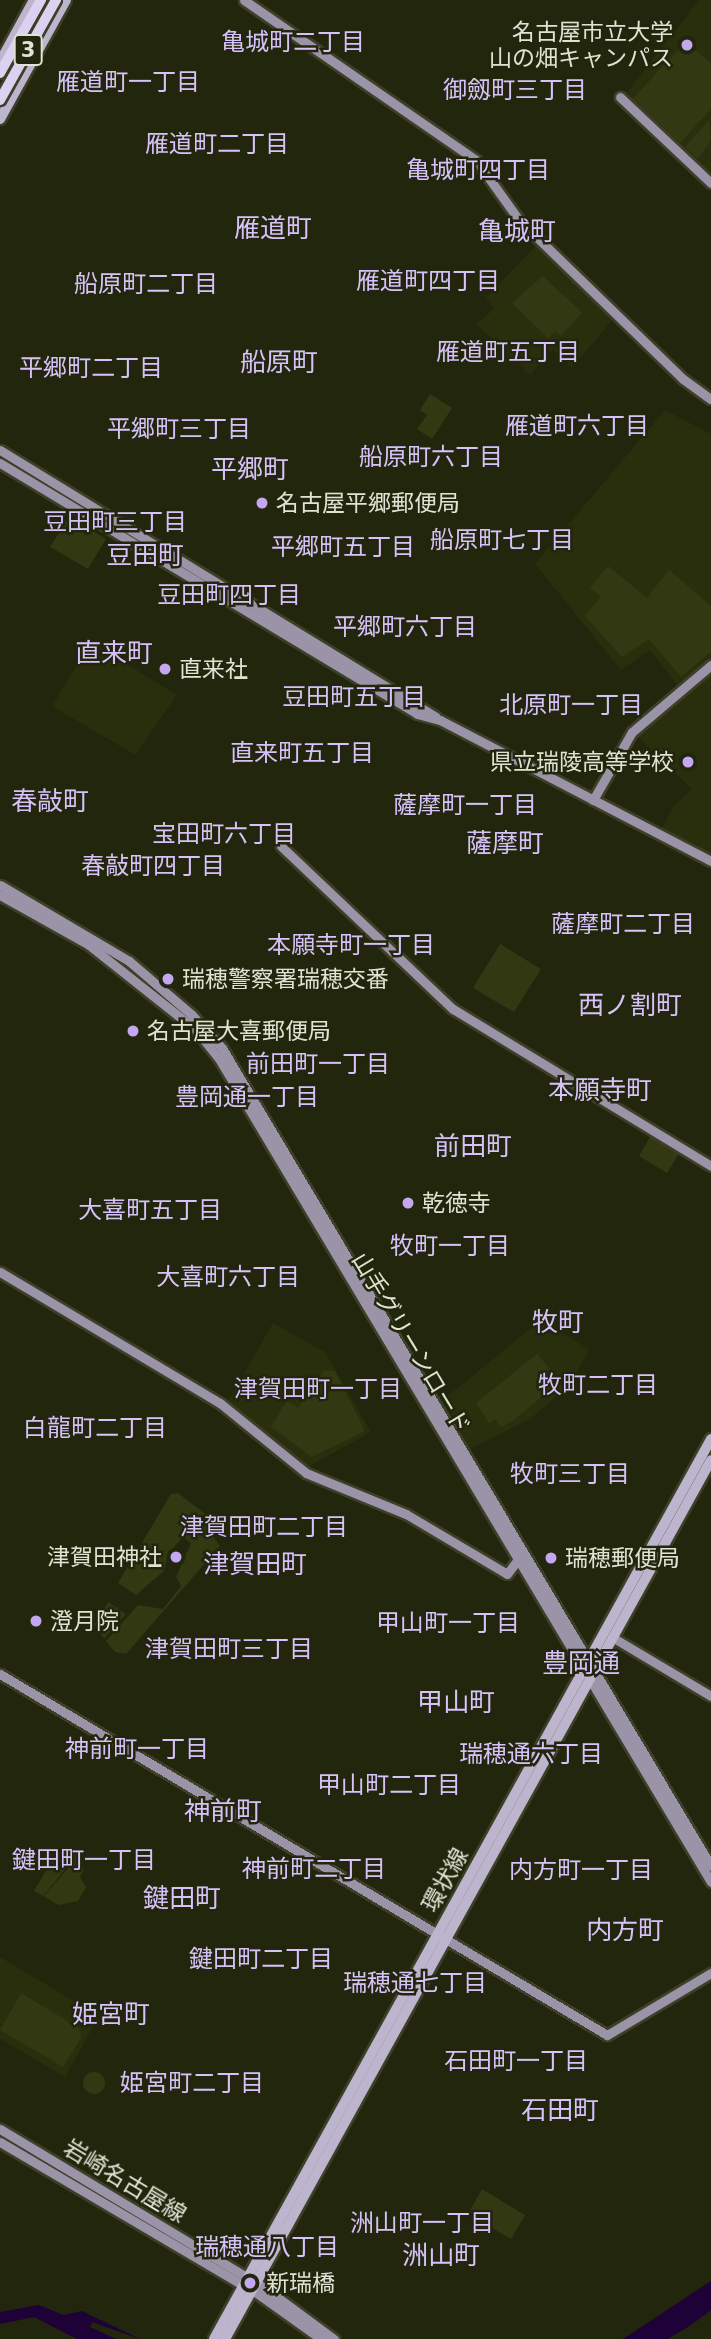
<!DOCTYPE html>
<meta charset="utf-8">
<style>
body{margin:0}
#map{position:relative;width:711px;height:2339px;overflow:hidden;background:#21260c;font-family:"DejaVu Sans","Noto Sans JP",sans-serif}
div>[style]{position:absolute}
.built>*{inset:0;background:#292f0d}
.green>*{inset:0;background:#323912}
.round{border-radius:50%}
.water>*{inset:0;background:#1d0137}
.roads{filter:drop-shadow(2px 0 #3c4028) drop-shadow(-2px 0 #3c4028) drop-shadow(0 2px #3c4028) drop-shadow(0 -2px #3c4028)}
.secondary>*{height:9px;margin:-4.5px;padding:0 4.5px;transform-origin:4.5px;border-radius:4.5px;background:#9b94a8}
.primary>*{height:10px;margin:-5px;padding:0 5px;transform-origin:5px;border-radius:5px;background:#bdb4cd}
.highway>*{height:10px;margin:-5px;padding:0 5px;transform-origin:5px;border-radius:5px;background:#dcd1f0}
.bridges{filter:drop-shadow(2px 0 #3c4028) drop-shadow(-2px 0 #3c4028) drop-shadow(0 2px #3c4028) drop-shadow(0 -2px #3c4028)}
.highway-bridge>*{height:10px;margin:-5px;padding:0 5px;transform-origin:5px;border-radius:5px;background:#dcd1f0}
.dots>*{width:19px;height:19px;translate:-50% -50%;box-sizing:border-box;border:4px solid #21260c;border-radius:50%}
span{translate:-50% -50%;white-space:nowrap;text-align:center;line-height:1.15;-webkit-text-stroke:5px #21260c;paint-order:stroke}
.shield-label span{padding:2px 5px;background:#21260c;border:2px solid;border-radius:5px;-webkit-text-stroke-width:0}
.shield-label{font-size:21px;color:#dfe3d4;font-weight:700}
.poi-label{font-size:23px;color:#dfe3d4}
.right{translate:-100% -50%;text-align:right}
.left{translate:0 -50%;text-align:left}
.street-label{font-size:23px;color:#dfe3d4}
.neighbourhood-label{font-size:24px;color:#d6c1f9}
.quarter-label{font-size:26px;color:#d6c1f9}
</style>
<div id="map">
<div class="built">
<div style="clip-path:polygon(699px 0,711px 0,711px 179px,629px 101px,628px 91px)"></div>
<div style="clip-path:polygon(538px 243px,614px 318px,572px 368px,553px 349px,530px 375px,476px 324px,494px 309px,486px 298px)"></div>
<div style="clip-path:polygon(665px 410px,711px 434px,711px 659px,679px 687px,650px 650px,621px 670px,535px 564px)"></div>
<div style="clip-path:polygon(91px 642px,177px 695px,135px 755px,52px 706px)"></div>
<div style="clip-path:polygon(711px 671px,711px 854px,662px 828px,674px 806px,692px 789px,637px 736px)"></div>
<div style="clip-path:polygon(541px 1320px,589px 1349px,571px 1384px,530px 1419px,470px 1449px,443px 1400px)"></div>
<div style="clip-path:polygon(273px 1323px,325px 1352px,371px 1432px,308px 1467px,228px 1402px)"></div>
<div style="clip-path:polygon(0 1957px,99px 2016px,65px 2077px,0 2039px)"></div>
</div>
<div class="green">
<div style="clip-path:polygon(686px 41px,711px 64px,711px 109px,680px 143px,633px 99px)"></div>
<div style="clip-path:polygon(709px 120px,711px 140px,698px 159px,685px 147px)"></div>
<div style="clip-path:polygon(543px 276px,582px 313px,561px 336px,555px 331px,548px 338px,512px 303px)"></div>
<div style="clip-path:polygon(430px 394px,452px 408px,432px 439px,417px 429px,427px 415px,420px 410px)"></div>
<div style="clip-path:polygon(69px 517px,106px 539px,88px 569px,50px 547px)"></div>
<div style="clip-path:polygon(608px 566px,647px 598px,669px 570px,711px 606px,711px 652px,681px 677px,649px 639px,622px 657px,585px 616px,601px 597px,590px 588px)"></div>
<div style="clip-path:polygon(500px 944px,541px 969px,514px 1012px,473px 988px)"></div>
<div style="clip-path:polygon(651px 1135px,680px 1152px,667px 1173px,639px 1156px)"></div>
<div style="clip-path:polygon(537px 1354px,560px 1381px,514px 1420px,501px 1427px,495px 1419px,489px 1423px,476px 1403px)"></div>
<div style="clip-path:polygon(323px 1371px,335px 1371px,365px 1431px,312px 1457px,271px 1427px,287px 1401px,298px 1408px)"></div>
<div style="clip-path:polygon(178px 1493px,218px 1524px,209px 1531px,220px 1546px,126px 1654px,115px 1652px,106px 1641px,138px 1605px,163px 1609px,181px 1586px,176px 1577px,191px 1543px,183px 1537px,168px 1554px,164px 1571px,136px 1595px,118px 1583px,171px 1494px)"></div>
<div style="clip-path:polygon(108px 1602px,126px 1614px,104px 1639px,94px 1625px)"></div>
<div style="clip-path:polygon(70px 1847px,79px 1856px,84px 1870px,80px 1877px,86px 1887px,78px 1901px,58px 1905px,44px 1896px,70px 1866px,61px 1856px)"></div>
<div style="clip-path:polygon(56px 1854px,69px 1865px,43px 1896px,34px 1891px)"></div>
<div style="clip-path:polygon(21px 1993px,79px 2028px,81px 2038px,63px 2067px,0 2030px)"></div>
<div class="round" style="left:83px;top:2072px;width:22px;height:22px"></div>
<div style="clip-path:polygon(482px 2189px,525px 2215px,511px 2239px,468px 2214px)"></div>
</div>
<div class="water">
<div style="clip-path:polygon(711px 2281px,711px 2310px,691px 2325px,668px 2339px,623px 2339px)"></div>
<div style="clip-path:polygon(39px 2305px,63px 2315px,82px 2311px,140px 2339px,92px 2322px,90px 2327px,116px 2339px,77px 2339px,34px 2317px,0 2324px,0 2312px)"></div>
</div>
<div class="roads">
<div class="secondary">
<div style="left:244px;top:0;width:282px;rotate:34.6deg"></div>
<div style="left:476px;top:160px;width:74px;rotate:54.4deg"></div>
<div style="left:519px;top:220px;width:228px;rotate:44.1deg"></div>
<div style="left:683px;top:379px;width:34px;rotate:36deg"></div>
<div style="left:620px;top:97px;width:125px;rotate:43.4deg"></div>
<div style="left:0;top:450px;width:511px;rotate:31.48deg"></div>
<div style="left:0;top:463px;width:487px;rotate:31deg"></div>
<div style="left:417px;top:714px;width:24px;rotate:15deg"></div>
<div style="left:440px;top:720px;width:305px;rotate:27.5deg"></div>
<div style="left:593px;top:800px;width:78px;rotate:-60.2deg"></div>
<div style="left:632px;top:732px;width:104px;rotate:-40.3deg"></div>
<div style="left:281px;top:846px;width:237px;rotate:43.5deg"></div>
<div style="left:453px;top:1009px;width:302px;rotate:31.3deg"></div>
<div style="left:0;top:885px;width:150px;rotate:30.5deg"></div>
<div style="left:129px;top:961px;width:83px;rotate:40.6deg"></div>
<div style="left:192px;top:1015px;width:45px;rotate:47.7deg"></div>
<div style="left:222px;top:1048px;width:953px;rotate:59.13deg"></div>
<div style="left:0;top:895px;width:102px;rotate:29.3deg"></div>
<div style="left:89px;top:945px;width:135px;rotate:38.4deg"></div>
<div style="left:195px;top:1029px;width:36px;rotate:51deg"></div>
<div style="left:218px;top:1057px;width:961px;rotate:59.14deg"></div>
<div style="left:0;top:1272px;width:256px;rotate:30.8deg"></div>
<div style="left:220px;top:1403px;width:111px;rotate:39.1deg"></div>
<div style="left:306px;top:1473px;width:108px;rotate:22.3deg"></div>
<div style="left:406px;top:1514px;width:117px;rotate:30.7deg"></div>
<div style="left:507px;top:1574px;width:20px;rotate:-53deg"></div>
<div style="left:612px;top:1637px;width:115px;rotate:30.8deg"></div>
<div style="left:0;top:1674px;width:706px;rotate:30.74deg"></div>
<div style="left:607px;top:2035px;width:121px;rotate:-30.8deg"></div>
<div style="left:0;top:2129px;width:309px;rotate:31deg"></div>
<div style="left:265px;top:2288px;width:86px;rotate:36.5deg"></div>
<div style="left:0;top:2142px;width:303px;rotate:30.5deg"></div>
<div style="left:261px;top:2296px;width:74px;rotate:35.6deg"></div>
</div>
<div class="primary">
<div style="left:0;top:62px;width:71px;rotate:-61.3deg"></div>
<div style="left:0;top:119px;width:136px;rotate:-61deg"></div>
<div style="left:214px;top:2339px;width:1028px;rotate:-61.09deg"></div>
<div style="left:225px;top:2339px;width:1004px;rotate:-61.06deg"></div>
</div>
<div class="highway">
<div style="left:0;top:73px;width:84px;rotate:-60.7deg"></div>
</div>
</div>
<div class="bridges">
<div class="highway-bridge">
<div style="left:0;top:100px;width:115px;rotate:-60.8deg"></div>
</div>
</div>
<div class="dots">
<div style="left:687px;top:45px;background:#c4a7f1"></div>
<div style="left:262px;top:503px;background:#c4a7f1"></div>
<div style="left:165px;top:669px;background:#c4a7f1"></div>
<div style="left:688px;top:762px;background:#c4a7f1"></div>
<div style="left:168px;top:979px;background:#c4a7f1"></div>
<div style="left:133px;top:1031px;background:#c4a7f1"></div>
<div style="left:408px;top:1203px;background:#c4a7f1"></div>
<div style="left:176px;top:1557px;background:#c4a7f1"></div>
<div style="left:551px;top:1558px;background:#c4a7f1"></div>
<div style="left:36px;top:1621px;background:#c4a7f1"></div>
<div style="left:250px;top:2283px;background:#c4a7f1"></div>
</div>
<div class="shield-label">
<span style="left:28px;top:50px">3</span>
</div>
<div class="poi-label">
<span class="right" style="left:673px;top:45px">名古屋市立大学<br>山の畑キャンパス</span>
<span class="left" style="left:276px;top:503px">名古屋平郷郵便局</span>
<span class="left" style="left:179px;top:669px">直来社</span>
<span class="right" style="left:674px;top:762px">県立瑞陵高等学校</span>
<span class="left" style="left:182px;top:979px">瑞穂警察署瑞穂交番</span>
<span class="left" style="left:147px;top:1031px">名古屋大喜郵便局</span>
<span class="left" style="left:422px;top:1203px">乾徳寺</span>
<span class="right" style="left:162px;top:1557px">津賀田神社</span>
<span class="left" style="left:565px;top:1558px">瑞穂郵便局</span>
<span class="left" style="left:50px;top:1621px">澄月院</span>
<span class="left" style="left:266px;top:2283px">新瑞橋</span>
</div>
<div class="street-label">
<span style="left:411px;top:1343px;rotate:59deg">山手グリーンロード</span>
<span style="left:445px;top:1880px;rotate:-61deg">環状線</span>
<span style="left:125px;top:2181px;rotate:31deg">岩崎名古屋線</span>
</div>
<div class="neighbourhood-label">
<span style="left:293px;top:43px">亀城町二丁目</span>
<span style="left:128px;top:83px">雁道町一丁目</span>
<span style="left:515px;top:91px">御劔町三丁目</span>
<span style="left:217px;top:145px">雁道町二丁目</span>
<span style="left:478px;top:171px">亀城町四丁目</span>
<span style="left:428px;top:282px">雁道町四丁目</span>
<span style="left:146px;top:285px">船原町二丁目</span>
<span style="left:508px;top:353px">雁道町五丁目</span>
<span style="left:91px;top:369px">平郷町二丁目</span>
<span style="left:577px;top:427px">雁道町六丁目</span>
<span style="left:179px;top:430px">平郷町三丁目</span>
<span style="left:431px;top:458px">船原町六丁目</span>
<span style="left:115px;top:523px">豆田町三丁目</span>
<span style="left:502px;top:541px">船原町七丁目</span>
<span style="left:343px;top:548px">平郷町五丁目</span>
<span style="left:229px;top:596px">豆田町四丁目</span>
<span style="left:405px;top:628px">平郷町六丁目</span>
<span style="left:354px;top:698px">豆田町五丁目</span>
<span style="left:571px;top:706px">北原町一丁目</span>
<span style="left:302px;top:754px">直来町五丁目</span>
<span style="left:465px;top:806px">薩摩町一丁目</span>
<span style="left:224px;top:835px">宝田町六丁目</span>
<span style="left:153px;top:867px">春敲町四丁目</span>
<span style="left:623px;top:925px">薩摩町二丁目</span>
<span style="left:351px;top:946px">本願寺町一丁目</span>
<span style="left:318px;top:1065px">前田町一丁目</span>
<span style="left:247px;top:1098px">豊岡通一丁目</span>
<span style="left:150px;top:1211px">大喜町五丁目</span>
<span style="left:450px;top:1247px">牧町一丁目</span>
<span style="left:228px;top:1278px">大喜町六丁目</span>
<span style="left:598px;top:1386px">牧町二丁目</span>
<span style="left:318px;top:1390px">津賀田町一丁目</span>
<span style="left:95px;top:1429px">白龍町二丁目</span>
<span style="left:570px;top:1475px">牧町三丁目</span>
<span style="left:264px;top:1528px">津賀田町二丁目</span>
<span style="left:448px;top:1624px">甲山町一丁目</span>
<span style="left:229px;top:1650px">津賀田町三丁目</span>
<span style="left:137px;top:1750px">神前町一丁目</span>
<span style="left:531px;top:1755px">瑞穂通六丁目</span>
<span style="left:389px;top:1786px">甲山町二丁目</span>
<span style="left:84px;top:1861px">鍵田町一丁目</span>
<span style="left:314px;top:1870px">神前町二丁目</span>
<span style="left:581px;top:1871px">内方町一丁目</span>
<span style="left:261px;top:1960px">鍵田町二丁目</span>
<span style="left:415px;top:1984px">瑞穂通七丁目</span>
<span style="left:516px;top:2062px">石田町一丁目</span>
<span style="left:192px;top:2084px">姫宮町二丁目</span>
<span style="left:422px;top:2224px">洲山町一丁目</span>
<span style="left:267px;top:2248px">瑞穂通八丁目</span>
</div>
<div class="quarter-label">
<span style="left:273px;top:229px">雁道町</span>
<span style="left:517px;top:232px">亀城町</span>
<span style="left:279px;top:363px">船原町</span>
<span style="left:250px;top:470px">平郷町</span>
<span style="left:145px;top:556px">豆田町</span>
<span style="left:114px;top:654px">直来町</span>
<span style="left:50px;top:802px">春敲町</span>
<span style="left:505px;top:844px">薩摩町</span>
<span style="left:630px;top:1006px">西ノ割町</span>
<span style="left:600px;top:1091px">本願寺町</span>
<span style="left:473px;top:1147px">前田町</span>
<span style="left:558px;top:1323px">牧町</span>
<span style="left:255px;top:1565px">津賀田町</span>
<span style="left:581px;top:1664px">豊岡通</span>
<span style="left:456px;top:1703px">甲山町</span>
<span style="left:223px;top:1812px">神前町</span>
<span style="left:182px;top:1899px">鍵田町</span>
<span style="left:625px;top:1931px">内方町</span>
<span style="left:111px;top:2015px">姫宮町</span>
<span style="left:560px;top:2111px">石田町</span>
<span style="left:441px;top:2256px">洲山町</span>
</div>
</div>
